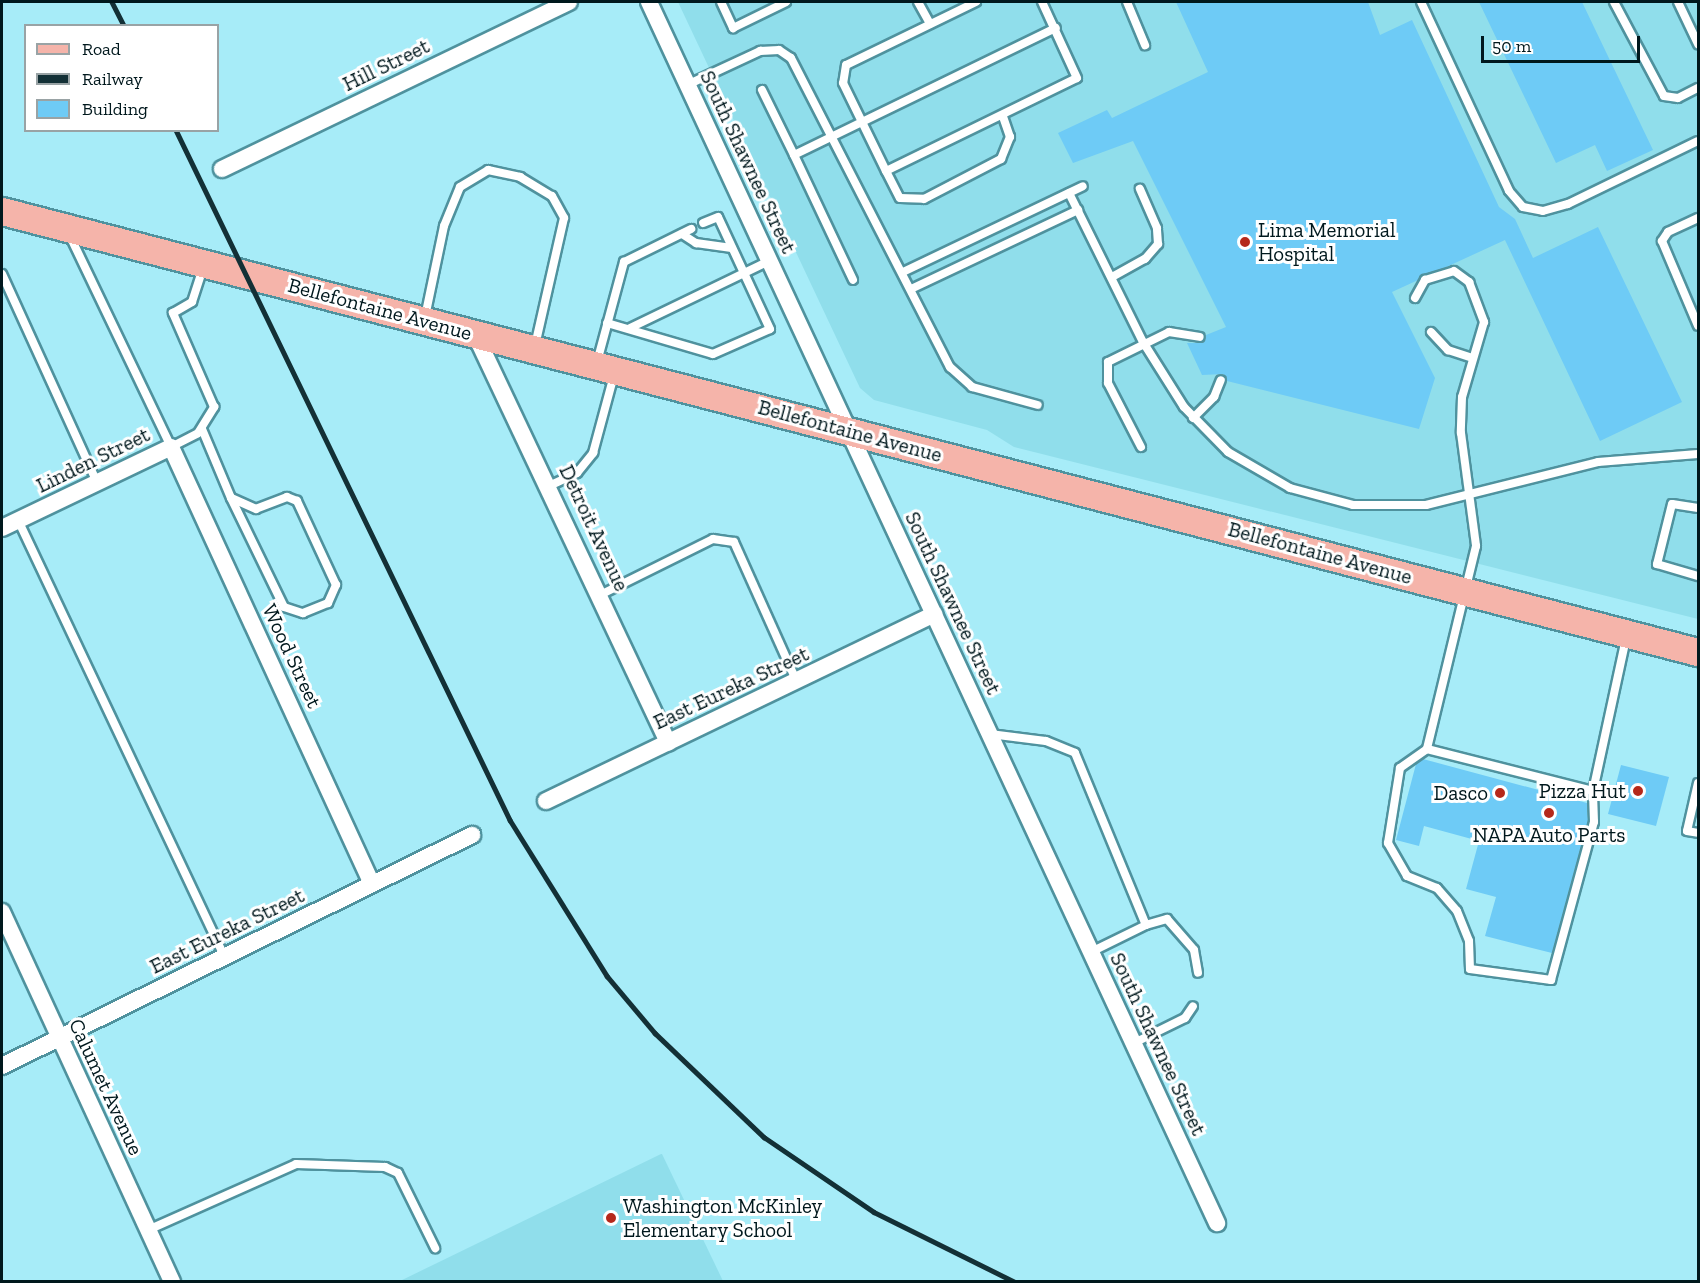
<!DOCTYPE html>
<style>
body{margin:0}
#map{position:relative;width:1700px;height:1283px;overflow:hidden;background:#a7ecf8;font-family:"Zilla Slab",serif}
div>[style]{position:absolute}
.built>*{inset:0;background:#90deeb}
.building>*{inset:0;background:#6ecbf6}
.roads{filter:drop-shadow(2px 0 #4f929e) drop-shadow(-2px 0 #4f929e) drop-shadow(0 2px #4f929e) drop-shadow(0 -2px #4f929e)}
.service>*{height:8px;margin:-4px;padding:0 4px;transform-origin:4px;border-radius:4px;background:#fff}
.minor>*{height:16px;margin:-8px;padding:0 8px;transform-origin:8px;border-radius:8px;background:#fff}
.primary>*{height:27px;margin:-13.5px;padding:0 13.5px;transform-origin:13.5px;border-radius:13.5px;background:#f5b4aa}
.rail>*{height:4.5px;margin:-2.25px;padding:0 2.25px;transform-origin:2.25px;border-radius:2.25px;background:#133036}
.dots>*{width:16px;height:16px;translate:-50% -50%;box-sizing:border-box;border:3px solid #fff;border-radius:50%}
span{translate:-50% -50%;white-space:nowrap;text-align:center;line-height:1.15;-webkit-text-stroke:6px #fff;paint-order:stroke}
.street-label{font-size:21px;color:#00181d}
.poi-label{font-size:21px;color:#00181d}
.left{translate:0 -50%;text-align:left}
.right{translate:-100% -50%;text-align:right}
.frame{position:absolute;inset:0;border:3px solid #00181d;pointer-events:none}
.legend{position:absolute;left:24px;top:24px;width:195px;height:108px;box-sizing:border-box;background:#fff;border:2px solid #99a3a5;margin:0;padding:8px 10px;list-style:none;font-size:18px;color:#00181d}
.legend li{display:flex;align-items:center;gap:12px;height:30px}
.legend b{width:30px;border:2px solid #99a3a5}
.scale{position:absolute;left:1481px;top:36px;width:159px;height:27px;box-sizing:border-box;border:3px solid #00181d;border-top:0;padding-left:8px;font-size:18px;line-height:21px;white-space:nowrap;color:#00181d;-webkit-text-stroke:4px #fff;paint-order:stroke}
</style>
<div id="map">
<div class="built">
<div style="clip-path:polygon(678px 2px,1698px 2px,1698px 619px,1014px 447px,987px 430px,874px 400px,860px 388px)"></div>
<div style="clip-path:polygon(662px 1154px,723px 1281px,400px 1281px,661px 1154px)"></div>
</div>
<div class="building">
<div style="clip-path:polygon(1176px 2px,1368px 2px,1380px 35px,1412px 20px,1499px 207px,1515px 219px,1533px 258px,1598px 227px,1682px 402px,1600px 441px,1505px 240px,1392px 292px,1435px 378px,1419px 429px,1227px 381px,1223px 374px,1202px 375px,1187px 343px,1203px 343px,1206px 335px,1226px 327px,1133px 141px,1073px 163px,1058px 133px,1107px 110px,1112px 118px,1208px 72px)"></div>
<div style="clip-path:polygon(1479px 2px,1582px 2px,1653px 150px,1607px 171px,1595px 145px,1556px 163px)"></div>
<div style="clip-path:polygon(1423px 759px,1587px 803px,1588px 821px,1552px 953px,1485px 936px,1496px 897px,1466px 889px,1479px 841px,1424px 826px,1419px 846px,1396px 840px,1416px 764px)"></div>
<div style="clip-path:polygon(1621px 765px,1669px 777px,1656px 826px,1608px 814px)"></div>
</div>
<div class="roads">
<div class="service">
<div style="left:721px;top:2px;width:29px;rotate:65deg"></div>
<div style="left:733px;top:28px;width:59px;rotate:-26.1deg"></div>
<div style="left:918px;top:2px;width:25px;rotate:61deg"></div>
<div style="left:976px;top:2px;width:144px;rotate:154.1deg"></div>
<div style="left:846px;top:65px;width:18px;rotate:99deg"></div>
<div style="left:843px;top:83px;width:98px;rotate:64deg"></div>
<div style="left:886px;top:171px;width:212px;rotate:-26deg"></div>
<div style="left:1077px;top:78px;width:84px;rotate:-114.7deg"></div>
<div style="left:1127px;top:2px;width:47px;rotate:67.3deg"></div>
<div style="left:1421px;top:2px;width:208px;rotate:65deg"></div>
<div style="left:1509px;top:191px;width:21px;rotate:49deg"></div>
<div style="left:1523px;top:207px;width:20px;rotate:11deg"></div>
<div style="left:1543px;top:211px;width:26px;rotate:-16deg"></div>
<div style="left:1568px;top:204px;width:144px;rotate:-25.9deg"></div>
<div style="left:1614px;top:2px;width:106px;rotate:62deg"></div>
<div style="left:1664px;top:96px;width:14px;rotate:8deg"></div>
<div style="left:1678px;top:98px;width:22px;rotate:-27deg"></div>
<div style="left:1678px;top:2px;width:47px;rotate:64.5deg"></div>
<div style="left:687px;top:85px;width:81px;rotate:-25deg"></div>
<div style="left:760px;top:51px;width:19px;rotate:-3deg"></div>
<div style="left:779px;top:50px;width:14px;rotate:34deg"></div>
<div style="left:791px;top:58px;width:348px;rotate:62.8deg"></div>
<div style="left:950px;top:367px;width:30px;rotate:42deg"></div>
<div style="left:972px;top:387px;width:68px;rotate:15.3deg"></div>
<div style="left:762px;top:90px;width:72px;rotate:63.8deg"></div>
<div style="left:794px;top:155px;width:291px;rotate:-25.9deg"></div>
<div style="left:794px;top:155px;width:138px;rotate:64.7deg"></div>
<div style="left:886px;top:171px;width:30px;rotate:63deg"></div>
<div style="left:900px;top:198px;width:24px;rotate:2deg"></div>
<div style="left:924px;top:199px;width:87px;rotate:-27.5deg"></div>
<div style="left:1001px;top:159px;width:24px;rotate:-68deg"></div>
<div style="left:1010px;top:137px;width:21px;rotate:-109deg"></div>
<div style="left:1069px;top:193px;width:166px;rotate:63.6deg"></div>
<div style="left:1143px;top:342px;width:77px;rotate:57.8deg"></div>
<div style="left:1184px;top:407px;width:63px;rotate:45.6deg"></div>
<div style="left:1228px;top:452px;width:72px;rotate:30.1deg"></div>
<div style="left:1290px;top:488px;width:65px;rotate:15.1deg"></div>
<div style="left:1353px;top:505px;width:73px"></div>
<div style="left:1426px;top:505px;width:177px;rotate:-14deg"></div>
<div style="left:1598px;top:462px;width:100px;rotate:-4.6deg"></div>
<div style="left:1698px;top:218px;width:33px;rotate:155deg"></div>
<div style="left:1668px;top:232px;width:11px;rotate:124deg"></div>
<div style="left:1662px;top:241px;width:92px;rotate:67deg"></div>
<div style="left:69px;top:234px;width:236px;rotate:64.4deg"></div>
<div style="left:171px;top:447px;width:30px;rotate:-27deg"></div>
<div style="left:198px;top:433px;width:31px;rotate:-58deg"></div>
<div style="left:214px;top:407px;width:103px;rotate:-113.6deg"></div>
<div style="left:173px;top:313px;width:22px;rotate:-30deg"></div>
<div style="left:192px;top:302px;width:38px;rotate:-72deg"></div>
<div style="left:682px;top:234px;width:17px;rotate:33deg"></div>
<div style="left:696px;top:243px;width:36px;rotate:8deg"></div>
<div style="left:903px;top:272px;width:199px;rotate:-25.5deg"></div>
<div style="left:2px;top:274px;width:229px;rotate:65.5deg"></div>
<div style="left:1112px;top:277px;width:38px;rotate:-29deg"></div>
<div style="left:1145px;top:259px;width:20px;rotate:-49deg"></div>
<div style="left:1158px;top:244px;width:16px;rotate:-94deg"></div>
<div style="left:1157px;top:228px;width:43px;rotate:-113.6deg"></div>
<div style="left:911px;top:289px;width:185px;rotate:-25.3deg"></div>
<div style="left:1415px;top:298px;width:21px;rotate:-61deg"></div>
<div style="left:1425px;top:280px;width:30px;rotate:-17deg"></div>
<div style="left:1454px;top:271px;width:19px;rotate:36deg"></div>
<div style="left:1469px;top:282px;width:43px;rotate:69.4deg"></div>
<div style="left:1484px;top:322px;width:78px;rotate:106.3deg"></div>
<div style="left:1462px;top:397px;width:36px;rotate:92deg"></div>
<div style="left:1461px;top:433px;width:114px;rotate:82.4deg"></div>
<div style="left:1476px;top:546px;width:209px;rotate:103.6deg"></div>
<div style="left:1427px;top:749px;width:171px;rotate:14.2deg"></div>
<div style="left:1593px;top:791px;width:157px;rotate:-77.8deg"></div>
<div style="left:425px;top:317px;width:93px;rotate:-78.2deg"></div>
<div style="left:444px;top:226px;width:42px;rotate:-67.7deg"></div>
<div style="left:460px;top:187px;width:33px;rotate:-31deg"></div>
<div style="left:488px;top:170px;width:33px;rotate:12deg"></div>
<div style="left:520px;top:177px;width:37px;rotate:31deg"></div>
<div style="left:552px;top:196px;width:25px;rotate:61deg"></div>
<div style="left:564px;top:218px;width:131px;rotate:102.8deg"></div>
<div style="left:607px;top:323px;width:110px;rotate:16.3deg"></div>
<div style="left:713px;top:354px;width:62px;rotate:-23.7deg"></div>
<div style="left:770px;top:329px;width:123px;rotate:-114.9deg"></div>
<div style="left:718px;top:217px;width:16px;rotate:158deg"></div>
<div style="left:630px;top:328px;width:154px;rotate:-25.7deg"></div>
<div style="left:1431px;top:332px;width:25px;rotate:47deg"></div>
<div style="left:1448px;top:350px;width:25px;rotate:18deg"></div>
<div style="left:597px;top:362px;width:104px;rotate:-74.9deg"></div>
<div style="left:624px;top:262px;width:75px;rotate:-26.2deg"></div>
<div style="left:1193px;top:418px;width:30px;rotate:-45deg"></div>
<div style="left:1214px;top:397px;width:18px;rotate:-68deg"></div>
<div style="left:202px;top:429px;width:75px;rotate:67.2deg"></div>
<div style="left:231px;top:498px;width:121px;rotate:64.1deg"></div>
<div style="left:284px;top:607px;width:20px;rotate:18deg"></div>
<div style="left:303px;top:613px;width:27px;rotate:-22deg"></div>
<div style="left:328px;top:603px;width:20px;rotate:-66deg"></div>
<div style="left:336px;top:585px;width:93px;rotate:-114.9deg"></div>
<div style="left:297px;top:501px;width:11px;rotate:-158deg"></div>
<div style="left:287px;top:497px;width:33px;rotate:159deg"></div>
<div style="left:256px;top:509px;width:27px;rotate:-156deg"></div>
<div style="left:1141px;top:447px;width:72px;rotate:-117.3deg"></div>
<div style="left:1108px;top:383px;width:21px;rotate:-90deg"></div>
<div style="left:1108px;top:362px;width:68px;rotate:-26.2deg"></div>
<div style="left:1169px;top:332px;width:31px;rotate:9deg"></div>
<div style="left:549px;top:486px;width:31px;rotate:-25deg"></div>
<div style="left:577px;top:473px;width:26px;rotate:-51deg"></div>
<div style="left:593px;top:453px;width:81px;rotate:-74.9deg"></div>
<div style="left:1698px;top:508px;width:26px;rotate:-171deg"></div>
<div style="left:1672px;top:504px;width:62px;rotate:104deg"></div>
<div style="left:1657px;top:564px;width:43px;rotate:16.3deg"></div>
<div style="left:18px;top:520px;width:484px;rotate:64.7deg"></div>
<div style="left:600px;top:595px;width:126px;rotate:-26.4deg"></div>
<div style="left:713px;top:539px;width:21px;rotate:8deg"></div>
<div style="left:734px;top:542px;width:154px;rotate:65.8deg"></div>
<div style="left:990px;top:734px;width:56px;rotate:7.1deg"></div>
<div style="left:1046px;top:741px;width:31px;rotate:22deg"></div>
<div style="left:1075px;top:753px;width:186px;rotate:67.6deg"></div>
<div style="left:1146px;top:925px;width:61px;rotate:153.9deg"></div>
<div style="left:1427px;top:749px;width:33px;rotate:145deg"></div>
<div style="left:1400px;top:768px;width:76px;rotate:99.1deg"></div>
<div style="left:1388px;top:843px;width:38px;rotate:60deg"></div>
<div style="left:1407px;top:876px;width:32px;rotate:22deg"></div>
<div style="left:1437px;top:888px;width:30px;rotate:49deg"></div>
<div style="left:1457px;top:911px;width:32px;rotate:68deg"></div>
<div style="left:1469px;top:941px;width:28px;rotate:88deg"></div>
<div style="left:1470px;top:969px;width:82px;rotate:7.7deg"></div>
<div style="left:1551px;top:980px;width:164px;rotate:-74.8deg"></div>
<div style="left:1594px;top:822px;width:31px;rotate:-92deg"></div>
<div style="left:1698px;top:783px;width:49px;rotate:102.9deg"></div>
<div style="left:1687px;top:831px;width:11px;rotate:10deg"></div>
<div style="left:1146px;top:925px;width:22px;rotate:-16deg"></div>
<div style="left:1167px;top:919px;width:41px;rotate:48.9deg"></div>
<div style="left:1194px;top:950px;width:23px;rotate:80deg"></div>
<div style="left:1134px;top:1043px;width:57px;rotate:-26.1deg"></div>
<div style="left:1185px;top:1018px;width:14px;rotate:-56deg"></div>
<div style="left:148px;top:1230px;width:162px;rotate:-24deg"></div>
<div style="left:296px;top:1164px;width:89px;rotate:1.9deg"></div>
<div style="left:385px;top:1167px;width:14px;rotate:25deg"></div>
<div style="left:398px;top:1173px;width:84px;rotate:63.7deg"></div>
</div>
<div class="minor">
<div style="left:649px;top:2px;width:1347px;rotate:65.05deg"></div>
<div style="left:222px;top:169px;width:385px;rotate:-25.7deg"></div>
<div style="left:475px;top:334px;width:452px;rotate:64.7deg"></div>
<div style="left:2px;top:528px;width:187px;rotate:-25.6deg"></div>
<div style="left:171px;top:447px;width:481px;rotate:65.3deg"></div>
<div style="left:546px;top:801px;width:431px;rotate:-25.7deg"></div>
<div style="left:2px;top:912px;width:407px;rotate:65.3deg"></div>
<div style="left:2px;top:1066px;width:524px;rotate:-26.17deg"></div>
</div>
<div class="primary">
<div style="left:2px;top:211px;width:1752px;rotate:14.58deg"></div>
</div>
</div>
<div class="rail">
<div style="left:112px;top:2px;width:27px;rotate:63deg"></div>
<div style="left:176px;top:130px;width:767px;rotate:64.17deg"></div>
<div style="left:510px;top:820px;width:184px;rotate:58.1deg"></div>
<div style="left:607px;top:976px;width:75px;rotate:49.9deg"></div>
<div style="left:655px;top:1033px;width:151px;rotate:43.7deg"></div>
<div style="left:764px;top:1137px;width:133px;rotate:34.3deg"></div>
<div style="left:874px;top:1212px;width:157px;rotate:26.4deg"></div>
</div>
<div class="dots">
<div style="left:1245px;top:242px;background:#b5281a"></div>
<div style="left:1638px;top:791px;background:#b5281a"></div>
<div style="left:1500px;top:793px;background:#b5281a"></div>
<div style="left:1549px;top:813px;background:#b5281a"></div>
<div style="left:611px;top:1218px;background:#b5281a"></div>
</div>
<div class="street-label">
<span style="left:386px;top:65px;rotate:-26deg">Hill Street</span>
<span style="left:748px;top:162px;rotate:65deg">South Shawnee Street</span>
<span style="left:380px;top:309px;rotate:15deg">Bellefontaine Avenue</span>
<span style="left:850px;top:431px;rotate:15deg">Bellefontaine Avenue</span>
<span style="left:93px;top:460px;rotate:-26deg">Linden Street</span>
<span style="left:594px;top:528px;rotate:65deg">Detroit Avenue</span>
<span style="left:1320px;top:553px;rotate:15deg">Bellefontaine Avenue</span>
<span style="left:953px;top:603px;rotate:65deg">South Shawnee Street</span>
<span style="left:292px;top:656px;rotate:65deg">Wood Street</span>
<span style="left:731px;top:688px;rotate:-25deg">East Eureka Street</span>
<span style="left:227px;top:931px;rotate:-26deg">East Eureka Street</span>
<span style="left:1158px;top:1044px;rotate:65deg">South Shawnee Street</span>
<span style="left:106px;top:1087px;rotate:65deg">Calumet Avenue</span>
</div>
<div class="poi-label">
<span class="left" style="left:1258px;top:242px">Lima Memorial<br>Hospital</span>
<span class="right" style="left:1626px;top:791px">Pizza Hut</span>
<span class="right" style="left:1488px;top:793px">Dasco</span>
<span style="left:1549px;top:835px">NAPA Auto Parts</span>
<span class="left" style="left:623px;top:1218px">Washington McKinley<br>Elementary School</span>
</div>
<div class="frame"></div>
<ul class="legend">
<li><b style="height:8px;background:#f5b4aa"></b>Road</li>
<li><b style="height:8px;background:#133036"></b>Railway</li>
<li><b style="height:16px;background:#6ecbf6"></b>Building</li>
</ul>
<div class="scale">50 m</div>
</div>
